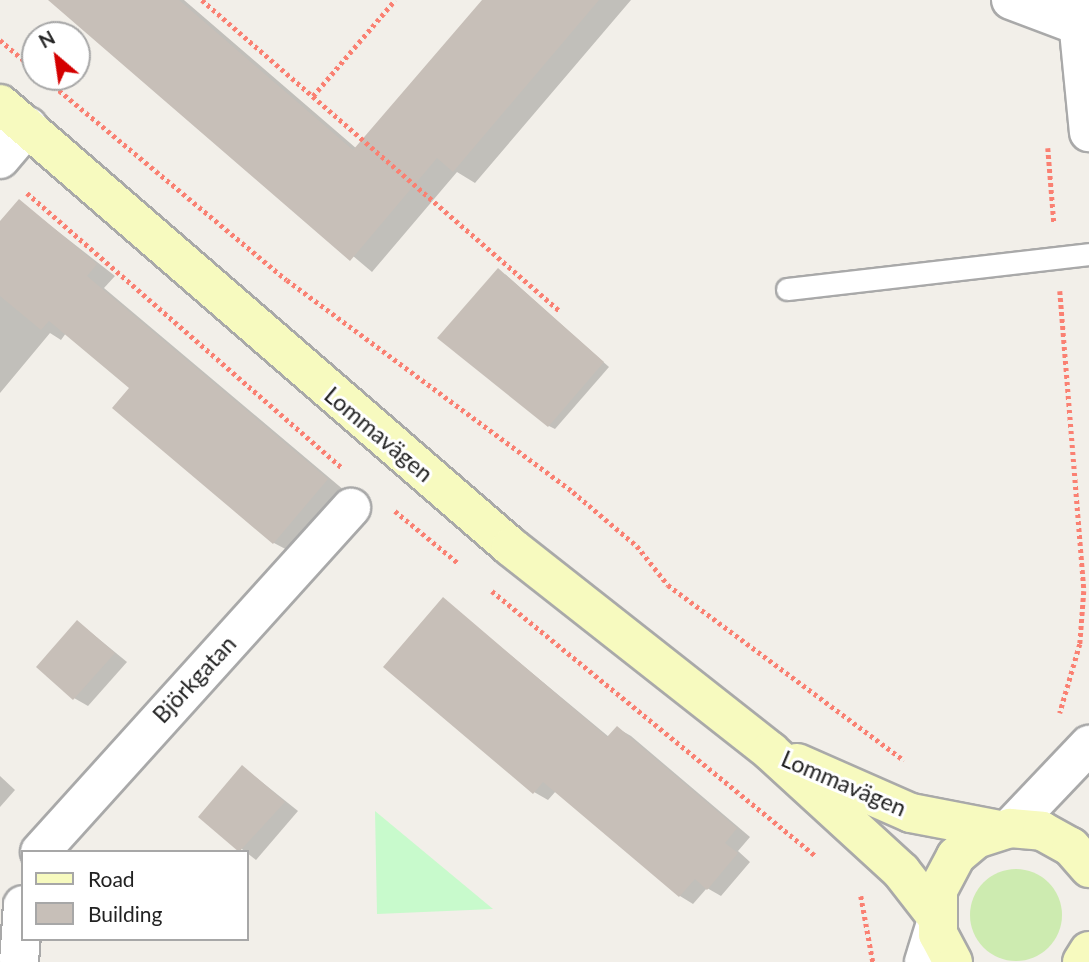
<!DOCTYPE html>
<meta charset="utf-8">
<style>
body{margin:0}
#map{position:relative;width:1089px;height:962px;overflow:hidden;background:#f2efe9;font-family:Lato,sans-serif}
div>[style]{position:absolute}
.grass>*{inset:0;background:#cdebb0}
.round{border-radius:50%}
.park>*{inset:0;background:#c8facc}
.shadow>*{inset:0;background:#0003}
.building>*{inset:0;background:#c7bfb8}
.path>*{height:4.5px;margin-top:-2.25px;transform-origin:0;background:repeating-linear-gradient(90deg,#fa8072 0 3.5px,transparent 0 7px)}
.roads{filter:drop-shadow(2px 0 #a9a9a9) drop-shadow(-2px 0 #a9a9a9) drop-shadow(0 2px #a9a9a9) drop-shadow(0 -2px #a9a9a9)}
.lane>*{height:21px;margin:-10.5px;padding:0 10.5px;transform-origin:10.5px;border-radius:10.5px;background:#fff}
.street>*{height:38px;margin:-19px;padding:0 19px;transform-origin:19px;border-radius:19px;background:#fff}
.secondary>*{height:38px;margin:-19px;padding:0 19px;transform-origin:19px;border-radius:19px;background:#f7fabf}
span{translate:-50% -50%;white-space:nowrap;text-align:center;line-height:1.15;-webkit-text-stroke:6px #fff;paint-order:stroke}
.street-label{font-size:23px;color:#222}
.legend{position:absolute;left:21px;top:850px;width:228px;height:91px;box-sizing:border-box;background:#fff;border:2px solid #a7a7a7;margin:0;padding:9px 12px;list-style:none;font-size:21px;color:#222}
.legend li{display:flex;align-items:center;gap:14px;height:35px}
.legend b{width:35px;border:2px solid #a7a7a7}
.north{position:absolute;left:21px;top:21px;width:70px;height:70px;box-sizing:border-box;background:#fff;border:2px solid #a7a7a7;border-radius:50%;rotate:331deg;font-size:19px;font-weight:700;line-height:28px;text-align:center;color:#222}
.north::after{content:'';display:block;margin:auto;width:24px;height:32px;background:#d40000;clip-path:polygon(50% 0,100% 100%,50% 72%,0 100%)}
</style>
<div id="map">
<div class="grass">
<div class="round" style="left:970px;top:869px;width:92px;height:92px"></div>
</div>
<div class="park">
<div style="clip-path:polygon(375px 811px,493px 909px,377px 914px)"></div>
</div>
<div class="shadow">
<div style="clip-path:polygon(50px 0,184px 0,357px 149px,484px 0,631px 0,475px 183px,457px 172px,372px 272px)"></div>
<div style="clip-path:polygon(19px 201px,115px 276px,104px 288px,345px 491px,293px 553px,274px 543px,131px 387px,66px 333px,61px 340px,50px 333px,0 393px,0 226px)"></div>
<div style="clip-path:polygon(505px 274px,609px 367px,555px 429px,549px 426px)"></div>
<div style="clip-path:polygon(443px 599px,609px 737px,617px 728px,631px 736px,750px 837px,738px 851px,750px 862px,721px 896px,707px 888px,693px 904px,680px 896px,556px 791px,548px 800px,534px 792px,386px 667px)"></div>
<div style="clip-path:polygon(78px 622px,127px 662px,88px 706px,74px 698px)"></div>
<div style="clip-path:polygon(243px 767px,298px 811px,256px 860px,201px 817px)"></div>
<div style="clip-path:polygon(0 776px,15px 790px,0 807px)"></div>
</div>
<div class="building">
<div style="clip-path:polygon(48px 0,179px 0,353px 150px,482px 0,599px 0,453px 172px,437px 158px,350px 261px)"></div>
<div style="clip-path:polygon(19px 199px,97px 264px,87px 276px,328px 479px,273px 544px,112px 408px,129px 388px,49px 321px,41px 330px,0 296px,0 221px)"></div>
<div style="clip-path:polygon(498px 268px,604px 362px,548px 427px,437px 338px)"></div>
<div style="clip-path:polygon(443px 597px,607px 737px,617px 726px,737px 828px,725px 843px,738px 853px,707px 890px,695px 879px,679px 897px,543px 782px,533px 794px,383px 667px)"></div>
<div style="clip-path:polygon(77px 620px,115px 653px,73px 700px,36px 667px)"></div>
<div style="clip-path:polygon(242px 765px,285px 802px,239px 852px,198px 817px)"></div>
</div>
<div class="path">
<div style="left:202px;top:0;width:474px;rotate:41deg"></div>
<div style="left:0;top:40px;width:46px;rotate:40.6deg"></div>
<div style="left:43px;top:77px;width:317px;rotate:39.8deg"></div>
<div style="left:287px;top:280px;width:356px;rotate:36.5deg"></div>
<div style="left:573px;top:492px;width:84px;rotate:40.2deg"></div>
<div style="left:637px;top:546px;width:50px;rotate:51.5deg"></div>
<div style="left:668px;top:585px;width:294px;rotate:36.6deg"></div>
<div style="left:313px;top:96px;width:126px;rotate:-49.5deg"></div>
<div style="left:1048px;top:148px;width:75px;rotate:85.4deg"></div>
<div style="left:27px;top:193px;width:418px;rotate:41.1deg"></div>
<div style="left:1060px;top:291px;width:301px;rotate:85.4deg"></div>
<div style="left:1084px;top:591px;width:53px;rotate:94.3deg"></div>
<div style="left:1080px;top:644px;width:72px;rotate:106.2deg"></div>
<div style="left:395px;top:511px;width:82px;rotate:39.5deg"></div>
<div style="left:492px;top:591px;width:419px;rotate:39.3deg"></div>
<div style="left:861px;top:896px;width:67px;rotate:79.7deg"></div>
</div>
<div class="roads">
<div class="lane">
<div style="left:787px;top:289px;width:304px;rotate:-6.6deg"></div>
</div>
<div class="street">
<div style="left:1011px;top:0;width:71px;rotate:20.7deg"></div>
<div style="left:1076px;top:0;width:133px;rotate:84.4deg"></div>
<div style="left:0;top:159px;width:43px;rotate:-49.7deg"></div>
<div style="left:1010px;top:828px;width:115px;rotate:-46.4deg"></div>
<div style="left:40px;top:852px;width:464px;rotate:-47.9deg"></div>
<div style="left:19px;top:962px;width:57px;rotate:-86deg"></div>
<div style="left:924px;top:962px;width:41px;rotate:-72.9deg"></div>
</div>
<div class="secondary">
<div style="left:0;top:104px;width:676px;rotate:40.92deg"></div>
<div style="left:511px;top:547px;width:330px;rotate:38.2deg"></div>
<div style="left:770px;top:751px;width:178px;rotate:42.5deg"></div>
<div style="left:901px;top:871px;width:57px;rotate:52.1deg"></div>
<div style="left:797px;top:763px;width:124px;rotate:23.7deg"></div>
<div style="left:911px;top:813px;width:91px;rotate:10.8deg"></div>
<div style="left:953px;top:962px;width:32px;rotate:-118deg"></div>
<div style="left:938px;top:934px;width:44px;rotate:-90deg"></div>
<div style="left:938px;top:890px;width:38px;rotate:-62deg"></div>
<div style="left:956px;top:856px;width:26px;rotate:-40deg"></div>
<div style="left:976px;top:839px;width:36px;rotate:-18deg"></div>
<div style="left:1010px;top:828px;width:32px;rotate:5deg"></div>
<div style="left:1042px;top:831px;width:33px;rotate:29deg"></div>
<div style="left:1071px;top:847px;width:28px;rotate:49deg"></div>
<div style="left:1082px;top:962px;width:13px;rotate:-58deg"></div>
</div>
</div>
<div class="street-label">
<span style="left:379px;top:434px;rotate:40deg">Lommavägen</span>
<span style="left:194px;top:679px;rotate:-47deg">Björkgatan</span>
<span style="left:844px;top:783px;rotate:23deg">Lommavägen</span>
</div>
<ul class="legend">
<li><b style="height:9px;background:#f7fabf"></b>Road</li>
<li><b style="height:19px;background:#c7bfb8"></b>Building</li>
</ul>
<div class="north">N</div>
</div>
